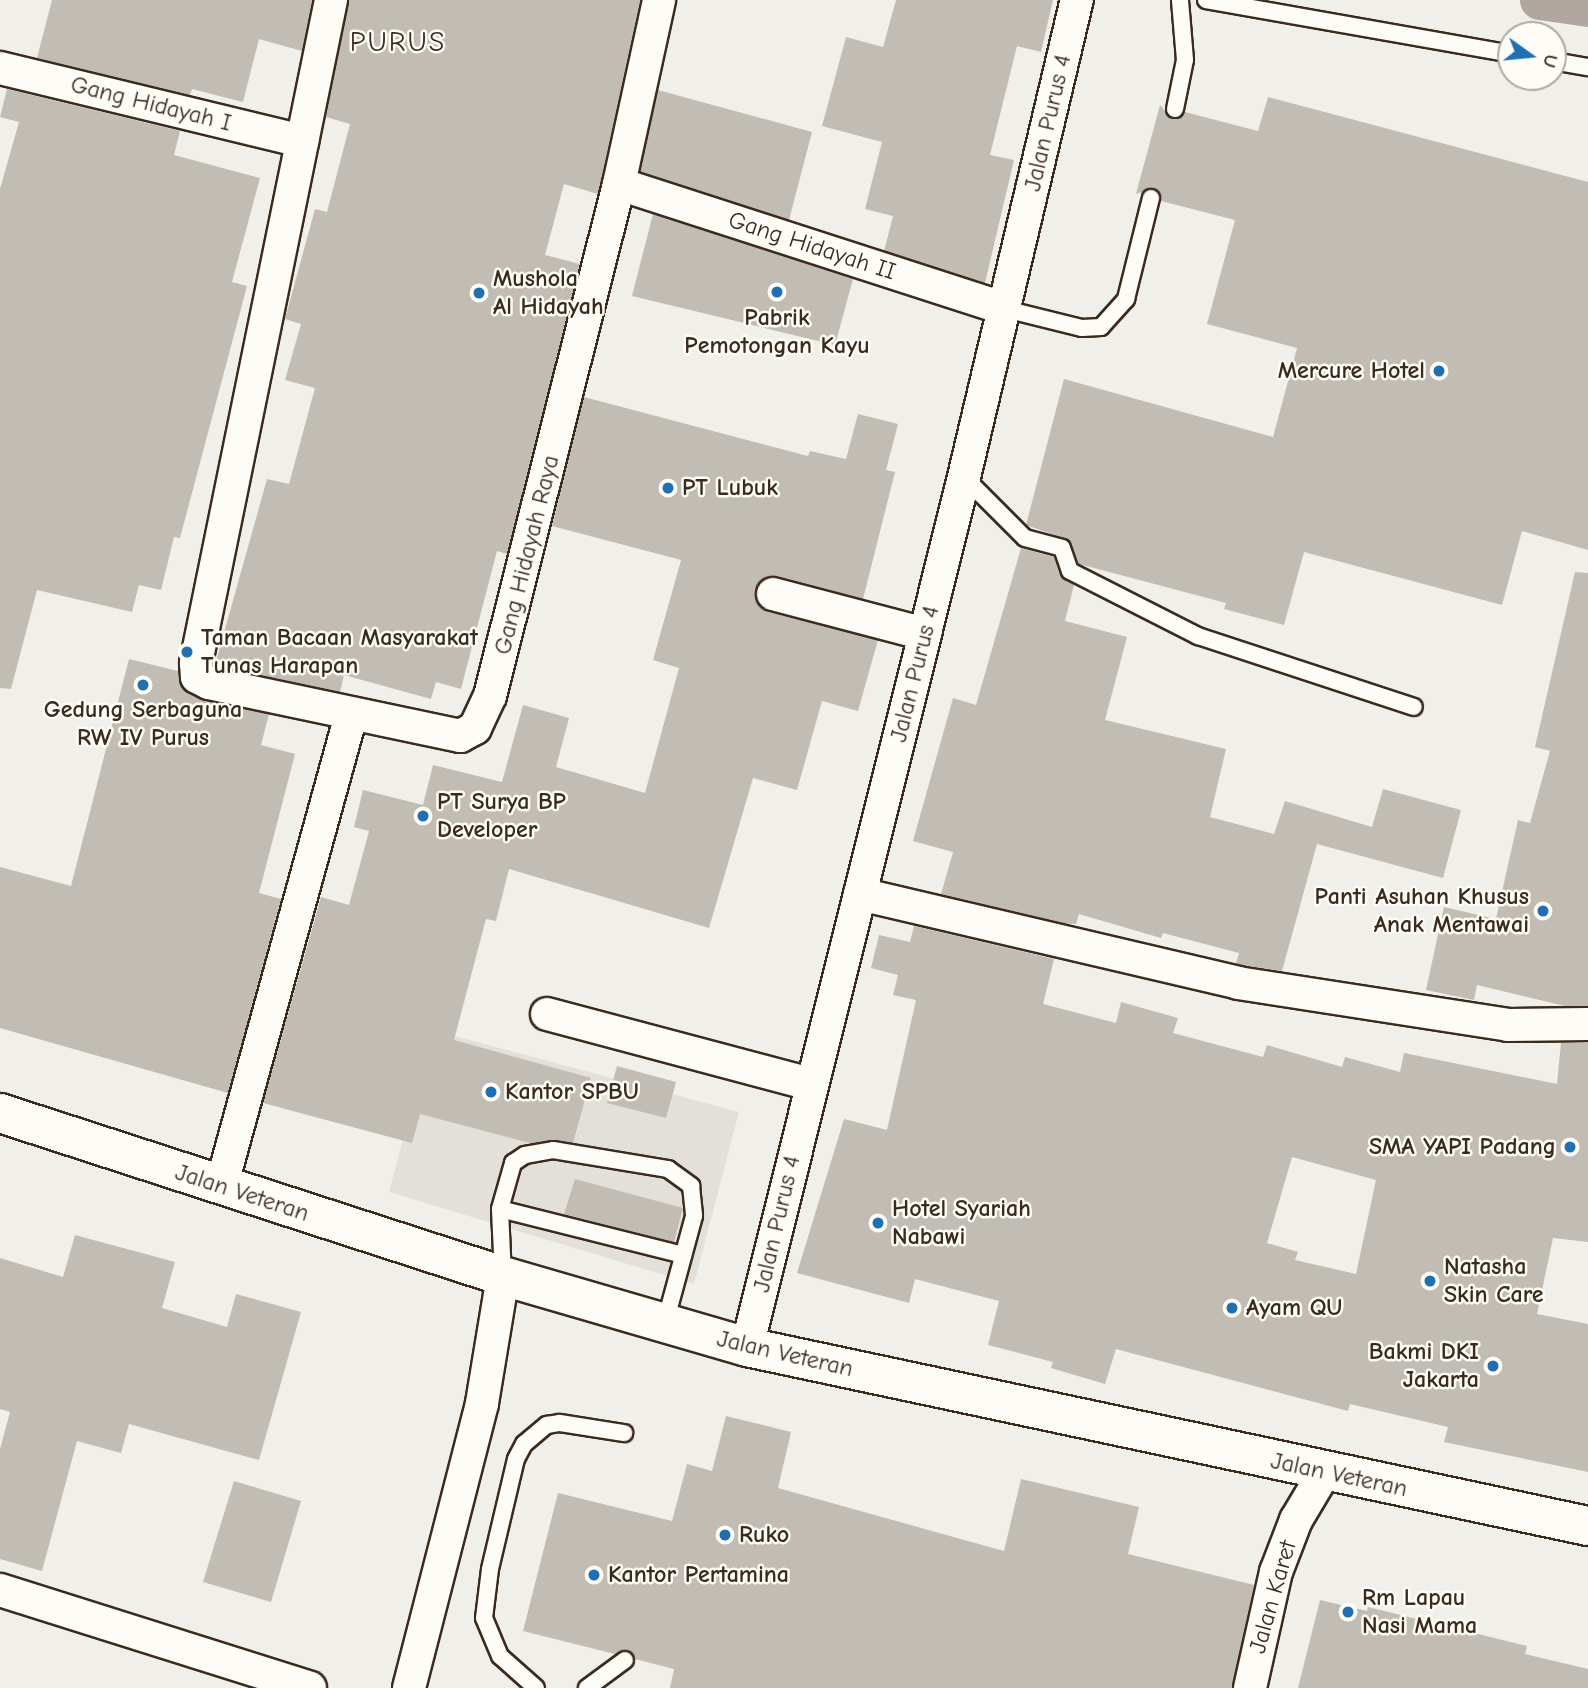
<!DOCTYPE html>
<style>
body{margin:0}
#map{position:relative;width:1588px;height:1688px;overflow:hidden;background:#f1efea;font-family:"Comic Neue",sans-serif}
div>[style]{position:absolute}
.built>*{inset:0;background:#e3e0da}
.canal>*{height:40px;margin:-20px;padding:0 20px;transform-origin:20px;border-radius:20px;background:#aea69f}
.building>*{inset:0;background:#c1bcb4}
.roads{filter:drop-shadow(2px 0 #3b2a1e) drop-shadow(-2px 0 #3b2a1e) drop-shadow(0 2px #3b2a1e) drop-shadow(0 -2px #3b2a1e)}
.lane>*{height:16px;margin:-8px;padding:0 8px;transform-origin:8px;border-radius:8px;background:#fdfcf7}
.street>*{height:32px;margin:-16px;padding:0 16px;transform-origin:16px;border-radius:16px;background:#fdfcf7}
.primary>*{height:38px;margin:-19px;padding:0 19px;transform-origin:19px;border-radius:19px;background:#fdfcf7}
.dots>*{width:19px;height:19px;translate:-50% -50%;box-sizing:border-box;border:4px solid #fdfcf7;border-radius:50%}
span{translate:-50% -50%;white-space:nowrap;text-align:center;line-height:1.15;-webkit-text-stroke:5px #fdfcf7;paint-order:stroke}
.street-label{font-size:24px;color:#3b2a1e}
.poi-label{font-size:24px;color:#3b2a1e;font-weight:700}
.left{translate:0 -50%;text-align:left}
.right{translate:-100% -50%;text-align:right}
.quarter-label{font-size:28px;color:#3b2a1e;letter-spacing:2px}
.north{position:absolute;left:1497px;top:21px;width:70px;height:70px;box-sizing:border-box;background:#fdfcf7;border:2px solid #afa8a0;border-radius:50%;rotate:105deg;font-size:19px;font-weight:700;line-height:28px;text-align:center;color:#3b2a1e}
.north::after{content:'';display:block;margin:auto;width:24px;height:32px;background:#1f6fb2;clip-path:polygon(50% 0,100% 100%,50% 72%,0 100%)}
</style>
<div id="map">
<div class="built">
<div style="clip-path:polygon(432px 1030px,739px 1112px,694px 1284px,389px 1192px)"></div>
</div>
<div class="canal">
<div style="left:1540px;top:0;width:49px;rotate:8.3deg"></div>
</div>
<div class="building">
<div style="clip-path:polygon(52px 0,312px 0,302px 51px,259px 39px,243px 102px,192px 89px,190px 95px,37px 58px)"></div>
<div style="clip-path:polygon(349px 0,640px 0,598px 194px,564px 184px,545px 255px,580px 264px,507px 554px,497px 551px,461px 689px,436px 682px,431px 699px,344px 675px,340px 692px,215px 665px,267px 479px,289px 484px,315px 388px,285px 380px,301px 324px,285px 319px,315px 209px,327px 212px,350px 124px,326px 117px)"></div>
<div style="clip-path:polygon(896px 0,1053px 0,1041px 52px,1017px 46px,990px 155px,1014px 160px,985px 283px,884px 251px,893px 216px,865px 209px,882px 142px,822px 126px,846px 37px,883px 47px)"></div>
<div style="clip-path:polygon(7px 89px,180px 131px,174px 155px,260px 178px,232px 282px,247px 286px,180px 538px,174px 537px,161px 590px,139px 585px,132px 612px,37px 590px,11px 689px,0 688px,0 189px,19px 122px,0 117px)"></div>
<div style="clip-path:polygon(658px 90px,812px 132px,789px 220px,640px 172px)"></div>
<div style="clip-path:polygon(1268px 97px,1588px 182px,1588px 550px,1522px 531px,1502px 605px,1304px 552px,1284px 625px,1224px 609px,1226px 603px,1079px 564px,1069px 540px,1026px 525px,1064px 379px,1273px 437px,1297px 348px,1207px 324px,1235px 220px,1161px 201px,1154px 188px,1136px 194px,1160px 105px,1172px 119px,1185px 112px,1258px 131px)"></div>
<div style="clip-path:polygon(653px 214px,853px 279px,835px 345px,632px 296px)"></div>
<div style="clip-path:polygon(584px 397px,808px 456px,810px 451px,846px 459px,858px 414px,898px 424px,886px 470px,895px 472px,863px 599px,777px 576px,760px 581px,755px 590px,760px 607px,768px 612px,878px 640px,858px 711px,822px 701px,797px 790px,753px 778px,709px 928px,509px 869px,496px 921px,486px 919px,454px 1040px,591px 1078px,573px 1143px,530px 1143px,420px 1114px,412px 1143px,263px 1103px,321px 897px,349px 905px,369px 831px,354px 827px,363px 790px,423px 805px,433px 765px,502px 782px,523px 705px,569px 718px,556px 767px,645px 793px,679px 668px,653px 660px,681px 560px,552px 526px)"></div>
<div style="clip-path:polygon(1021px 548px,1054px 557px,1061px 575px,1074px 585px,1065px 621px,1127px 637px,1105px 720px,1226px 749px,1210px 817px,1274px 834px,1285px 801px,1372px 827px,1383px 789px,1461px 810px,1443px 878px,1317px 844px,1282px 971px,1236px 964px,1239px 953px,1163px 933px,1161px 938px,1079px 914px,1076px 924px,1063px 923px,941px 894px,953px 852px,913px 841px,953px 698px,976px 705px)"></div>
<div style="clip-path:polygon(1575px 572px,1588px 573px,1588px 1006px,1565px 1006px,1477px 985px,1474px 1000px,1426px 990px,1444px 907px,1496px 919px,1518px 820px,1530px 823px,1550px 751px,1535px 747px)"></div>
<div style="clip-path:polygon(129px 659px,178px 671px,182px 688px,201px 699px,269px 714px,261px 745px,295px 754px,259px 893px,281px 899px,228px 1093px,0 1028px,0 867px,71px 886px)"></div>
<div style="clip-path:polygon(evenodd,914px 926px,1054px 959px,1043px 1004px,1116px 1023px,1121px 1002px,1178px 1018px,1173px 1033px,1263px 1057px,1267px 1045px,1342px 1067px,1345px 1057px,1400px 1072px,1404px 1053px,1557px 1084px,1561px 1043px,1588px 1042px,1588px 1242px,1553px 1238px,1537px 1314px,1588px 1324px,1588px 1472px,1444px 1442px,1448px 1427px,1350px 1404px,1348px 1411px,1116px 1349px,1105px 1384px,1051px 1368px,1053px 1362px,988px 1345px,999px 1301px,915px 1279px,909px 1303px,797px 1273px,844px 1119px,887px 1130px,916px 1000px,893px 995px,898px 975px,871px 968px,879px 935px,910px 942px,914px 926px,1292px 1157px,1376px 1180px,1356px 1274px,1295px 1260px,1298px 1252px,1267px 1243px,1292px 1157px)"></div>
<div style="clip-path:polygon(617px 1066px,676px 1082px,666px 1118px,607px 1103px)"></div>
<div style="clip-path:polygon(575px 1179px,683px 1208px,674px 1242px,564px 1214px)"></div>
<div style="clip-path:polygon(75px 1235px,175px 1262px,162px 1308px,227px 1327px,236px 1294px,301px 1312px,259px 1460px,129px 1424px,121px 1453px,77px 1441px,42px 1571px,0 1559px,0 1449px,10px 1412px,0 1409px,0 1258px,63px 1277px)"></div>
<div style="clip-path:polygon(726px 1416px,791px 1432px,778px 1488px,993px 1548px,1004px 1551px,1021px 1479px,1139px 1507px,1128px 1554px,1254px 1585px,1232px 1688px,670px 1688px,674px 1669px,635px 1659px,629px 1650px,615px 1654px,523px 1631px,558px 1493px,672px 1521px,687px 1464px,712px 1471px)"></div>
<div style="clip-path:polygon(234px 1481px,301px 1501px,271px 1602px,203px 1582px)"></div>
<div style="clip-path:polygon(1320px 1600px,1367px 1611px,1368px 1607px,1527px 1646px,1525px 1654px,1588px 1669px,1588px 1688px,1298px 1688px)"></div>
</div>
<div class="roads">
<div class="lane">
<div style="left:1206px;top:0;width:310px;rotate:10deg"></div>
<div style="left:1553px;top:61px;width:36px;rotate:10deg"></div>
<div style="left:1175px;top:109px;width:50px;rotate:-78.5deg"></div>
<div style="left:1185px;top:60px;width:60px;rotate:-94.8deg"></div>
<div style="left:1005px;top:309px;width:79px;rotate:13.9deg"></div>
<div style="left:1082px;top:328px;width:19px;rotate:-3deg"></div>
<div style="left:1101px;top:327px;width:38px;rotate:-48deg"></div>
<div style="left:1126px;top:299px;width:104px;rotate:-76.1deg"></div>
<div style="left:964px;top:477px;width:86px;rotate:45deg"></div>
<div style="left:1025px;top:538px;width:38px;rotate:15deg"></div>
<div style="left:1062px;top:548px;width:24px;rotate:71deg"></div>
<div style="left:1070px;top:571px;width:144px;rotate:26.9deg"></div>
<div style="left:1198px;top:636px;width:227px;rotate:18.2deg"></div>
<div style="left:500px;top:1209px;width:189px;rotate:14.1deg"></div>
<div style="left:503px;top:1276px;width:67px;rotate:-92.6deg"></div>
<div style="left:500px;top:1209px;width:48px;rotate:-74.2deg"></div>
<div style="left:513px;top:1163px;width:14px;rotate:-34deg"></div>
<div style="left:525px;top:1155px;width:28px;rotate:-10deg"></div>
<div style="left:553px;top:1150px;width:117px;rotate:9.4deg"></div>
<div style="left:668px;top:1169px;width:29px;rotate:36deg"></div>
<div style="left:691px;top:1186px;width:30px;rotate:84deg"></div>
<div style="left:694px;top:1216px;width:111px;rotate:105.2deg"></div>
<div style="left:536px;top:1688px;width:48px;rotate:-138.4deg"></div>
<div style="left:500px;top:1656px;width:41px;rotate:-112.8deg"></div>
<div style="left:484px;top:1618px;width:49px;rotate:-83deg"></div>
<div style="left:490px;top:1569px;width:113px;rotate:-76.7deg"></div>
<div style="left:516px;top:1459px;width:17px;rotate:-62deg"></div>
<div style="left:524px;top:1444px;width:30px;rotate:-40deg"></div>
<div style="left:547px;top:1425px;width:13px;rotate:-9deg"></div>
<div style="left:560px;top:1423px;width:65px;rotate:8.9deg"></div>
<div style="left:587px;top:1688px;width:47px;rotate:-36.4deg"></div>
</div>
<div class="street">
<div style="left:331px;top:0;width:677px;rotate:101.51deg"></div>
<div style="left:196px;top:663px;width:14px;rotate:86deg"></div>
<div style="left:197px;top:677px;width:13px;rotate:27deg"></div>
<div style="left:209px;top:683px;width:257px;rotate:11.9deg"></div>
<div style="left:460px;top:736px;width:17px;rotate:-28deg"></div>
<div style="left:475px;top:728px;width:35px;rotate:-65deg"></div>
<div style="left:490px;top:696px;width:528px;rotate:-75.86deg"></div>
<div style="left:619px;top:184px;width:188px;rotate:-77.7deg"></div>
<div style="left:0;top:68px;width:311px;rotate:13.6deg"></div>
<div style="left:619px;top:184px;width:406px;rotate:17.9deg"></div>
<div style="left:773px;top:594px;width:157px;rotate:14.7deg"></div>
<div style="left:860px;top:894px;width:388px;rotate:13.2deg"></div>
<div style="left:1238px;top:983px;width:273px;rotate:8.8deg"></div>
<div style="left:1508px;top:1025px;width:80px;rotate:-0.7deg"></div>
<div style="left:547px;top:1014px;width:272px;rotate:14.9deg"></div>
<div style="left:221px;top:1187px;width:491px;rotate:-74.6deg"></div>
<div style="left:747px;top:1347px;width:897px;rotate:-75.99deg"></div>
<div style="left:964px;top:477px;width:490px;rotate:-76.7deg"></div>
<div style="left:0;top:1590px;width:325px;rotate:17.5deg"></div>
<div style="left:409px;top:1688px;width:294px;rotate:-75.6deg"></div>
<div style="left:482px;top:1403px;width:129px;rotate:-80.6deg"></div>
<div style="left:1250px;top:1688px;width:119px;rotate:-77.4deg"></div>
<div style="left:1276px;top:1572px;width:56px;rotate:-69deg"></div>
<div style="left:1296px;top:1520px;width:55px;rotate:-59.2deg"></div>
</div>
<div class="primary">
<div style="left:0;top:1113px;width:529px;rotate:17.96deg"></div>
<div style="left:503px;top:1276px;width:254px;rotate:16.2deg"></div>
<div style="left:747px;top:1347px;width:860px;rotate:12.02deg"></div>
</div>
</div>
<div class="dots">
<div style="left:777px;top:292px;background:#1f6fb2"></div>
<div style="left:479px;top:293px;background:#1f6fb2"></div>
<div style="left:1439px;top:371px;background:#1f6fb2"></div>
<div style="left:668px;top:488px;background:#1f6fb2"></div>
<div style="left:187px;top:652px;background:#1f6fb2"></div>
<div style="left:143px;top:685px;background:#1f6fb2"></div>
<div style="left:423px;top:816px;background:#1f6fb2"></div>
<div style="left:1543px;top:911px;background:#1f6fb2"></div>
<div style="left:491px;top:1092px;background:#1f6fb2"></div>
<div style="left:1570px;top:1147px;background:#1f6fb2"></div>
<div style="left:878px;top:1223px;background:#1f6fb2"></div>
<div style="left:1430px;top:1281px;background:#1f6fb2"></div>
<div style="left:1232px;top:1308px;background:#1f6fb2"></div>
<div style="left:1493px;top:1366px;background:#1f6fb2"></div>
<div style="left:725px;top:1535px;background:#1f6fb2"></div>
<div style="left:594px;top:1575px;background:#1f6fb2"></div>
<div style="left:1348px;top:1612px;background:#1f6fb2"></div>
</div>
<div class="street-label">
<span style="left:151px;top:104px;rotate:14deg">Gang Hidayah I</span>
<span style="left:1048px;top:123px;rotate:-77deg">Jalan Purus 4</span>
<span style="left:812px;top:246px;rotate:18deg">Gang Hidayah II</span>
<span style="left:527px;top:555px;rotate:-76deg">Gang Hidayah Raya</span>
<span style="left:915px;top:674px;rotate:-76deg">Jalan Purus 4</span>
<span style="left:242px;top:1193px;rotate:18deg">Jalan Veteran</span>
<span style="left:777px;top:1224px;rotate:-77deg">Jalan Purus 4</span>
<span style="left:785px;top:1354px;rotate:13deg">Jalan Veteran</span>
<span style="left:1339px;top:1475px;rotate:12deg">Jalan Veteran</span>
<span style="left:1273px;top:1597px;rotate:-74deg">Jalan Karet</span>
</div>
<div class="poi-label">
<span class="left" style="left:493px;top:293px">Mushola<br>Al Hidayah</span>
<span style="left:777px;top:332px">Pabrik<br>Pemotongan Kayu</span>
<span class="right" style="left:1425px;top:371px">Mercure Hotel</span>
<span class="left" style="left:682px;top:488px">PT Lubuk</span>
<span class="left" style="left:201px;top:652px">Taman Bacaan Masyarakat<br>Tunas Harapan</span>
<span style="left:143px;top:724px">Gedung Serbaguna<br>RW IV Purus</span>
<span class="left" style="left:437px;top:816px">PT Surya BP<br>Developer</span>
<span class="right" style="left:1529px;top:911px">Panti Asuhan Khusus<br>Anak Mentawai</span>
<span class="left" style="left:505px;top:1092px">Kantor SPBU</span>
<span class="right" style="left:1556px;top:1147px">SMA YAPI Padang</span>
<span class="left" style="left:892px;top:1223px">Hotel Syariah<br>Nabawi</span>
<span class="left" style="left:1444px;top:1281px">Natasha<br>Skin Care</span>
<span class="left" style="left:1246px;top:1308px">Ayam QU</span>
<span class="right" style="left:1479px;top:1366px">Bakmi DKI<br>Jakarta</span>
<span class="left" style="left:739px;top:1535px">Ruko</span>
<span class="left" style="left:608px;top:1575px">Kantor Pertamina</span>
<span class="left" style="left:1362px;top:1612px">Rm Lapau<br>Nasi Mama</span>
</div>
<div class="quarter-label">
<span style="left:398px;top:42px">PURUS</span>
</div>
<div class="north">U</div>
</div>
